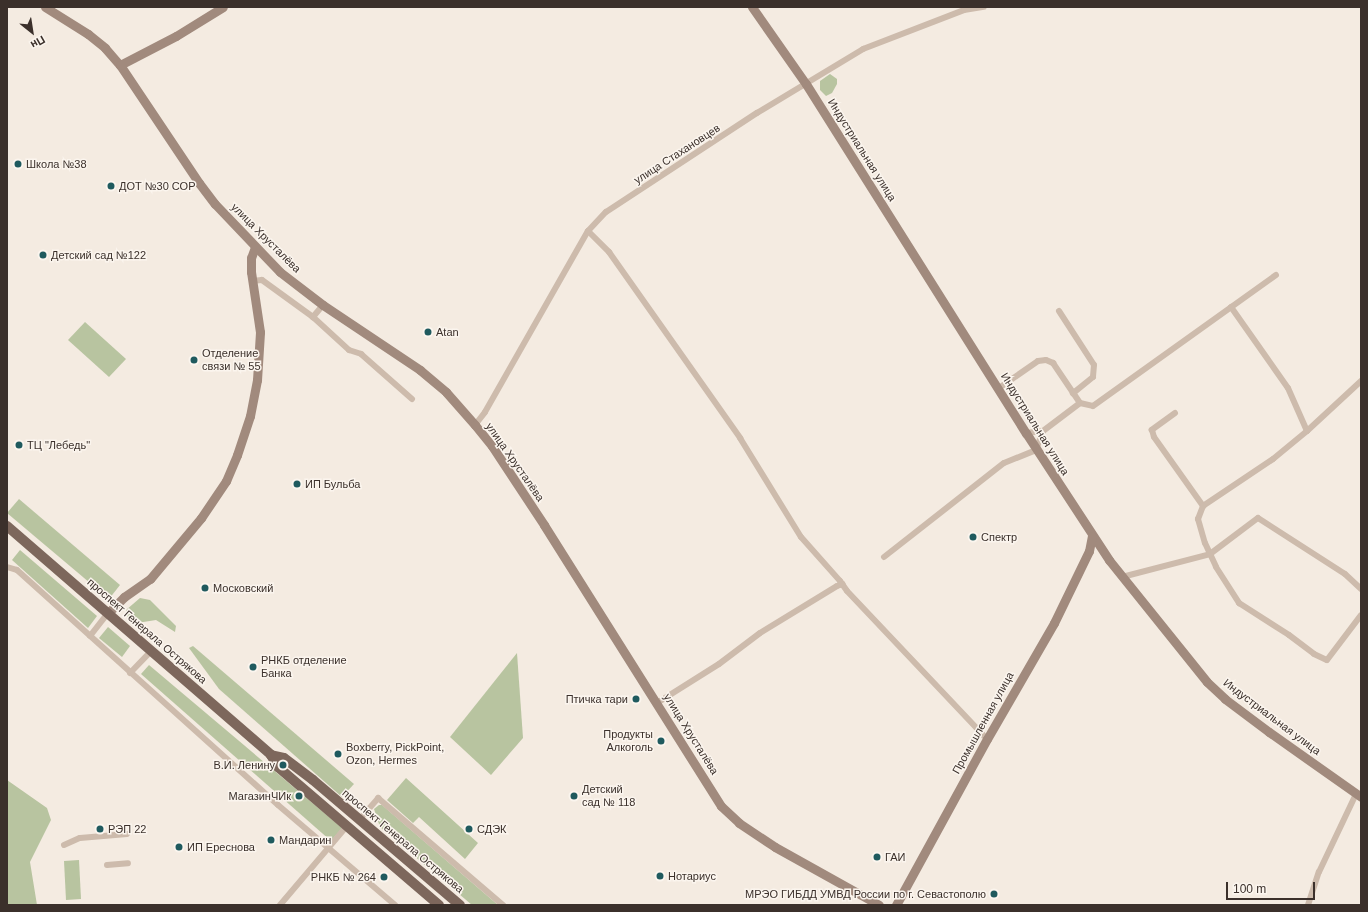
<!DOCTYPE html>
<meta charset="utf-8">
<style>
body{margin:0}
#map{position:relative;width:1368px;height:912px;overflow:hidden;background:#f4ebe1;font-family:Arial,sans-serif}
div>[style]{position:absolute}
.green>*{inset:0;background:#b8c4a0}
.minor>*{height:6px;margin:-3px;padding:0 3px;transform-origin:3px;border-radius:3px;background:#cdbbac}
.secondary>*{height:9px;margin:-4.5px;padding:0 4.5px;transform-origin:4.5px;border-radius:4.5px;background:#a18a7d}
.primary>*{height:10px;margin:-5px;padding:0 5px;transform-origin:5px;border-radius:5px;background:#7d675c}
.dots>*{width:11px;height:11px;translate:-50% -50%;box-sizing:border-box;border:2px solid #fbf5ee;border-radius:50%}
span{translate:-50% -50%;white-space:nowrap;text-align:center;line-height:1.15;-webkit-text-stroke:3px #fbf5ee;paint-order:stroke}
.street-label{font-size:11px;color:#3b302b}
.poi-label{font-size:11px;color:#3b302b}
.left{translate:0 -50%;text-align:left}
.right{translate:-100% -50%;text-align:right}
.frame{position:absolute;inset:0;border:8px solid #3b302b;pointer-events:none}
.north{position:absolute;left:12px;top:12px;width:40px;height:40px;-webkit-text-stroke:3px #fbf5ee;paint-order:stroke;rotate:150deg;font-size:11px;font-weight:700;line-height:16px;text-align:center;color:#3b302b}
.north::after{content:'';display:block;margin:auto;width:14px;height:18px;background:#3b302b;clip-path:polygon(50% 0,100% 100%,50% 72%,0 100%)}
.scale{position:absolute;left:1226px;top:882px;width:89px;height:18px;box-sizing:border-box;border:2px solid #3b302b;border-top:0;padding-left:5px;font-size:12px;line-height:14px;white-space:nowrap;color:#3b302b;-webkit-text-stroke:3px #fbf5ee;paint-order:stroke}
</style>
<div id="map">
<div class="green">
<div style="clip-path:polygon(830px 74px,837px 79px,837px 84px,832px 93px,826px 96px,820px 90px,820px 81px)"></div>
<div style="clip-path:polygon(85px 322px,126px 359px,109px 377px,68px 340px)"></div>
<div style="clip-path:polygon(19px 499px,120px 585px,109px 599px,7px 513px)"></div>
<div style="clip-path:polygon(20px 550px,97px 616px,88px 628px,12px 560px)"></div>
<div style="clip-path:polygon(140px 598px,150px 600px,176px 626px,175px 632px,156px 620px,137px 623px,131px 620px,126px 615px,126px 610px)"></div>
<div style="clip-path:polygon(108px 627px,130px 646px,122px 657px,99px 638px)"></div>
<div style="clip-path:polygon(193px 646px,354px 784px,342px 797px,219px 689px,189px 648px)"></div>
<div style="clip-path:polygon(517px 653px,523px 738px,491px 775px,450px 737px)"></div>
<div style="clip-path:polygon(149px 665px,342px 828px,331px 841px,141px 674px)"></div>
<div style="clip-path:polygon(406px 778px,478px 843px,465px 859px,419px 817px,413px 823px,387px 800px)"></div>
<div style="clip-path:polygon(7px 780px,47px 808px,51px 820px,30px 862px,37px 905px,7px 905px)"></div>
<div style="clip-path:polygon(379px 805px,382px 805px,498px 905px,472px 905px,380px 827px,374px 809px)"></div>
<div style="clip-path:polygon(79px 860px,81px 899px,66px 900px,64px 861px)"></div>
</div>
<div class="minor">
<div style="left:588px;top:231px;width:30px;rotate:45deg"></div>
<div style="left:609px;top:252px;width:228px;rotate:54.8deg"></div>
<div style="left:740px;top:438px;width:116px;rotate:58.4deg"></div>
<div style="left:801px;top:537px;width:59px;rotate:48.4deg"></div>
<div style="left:840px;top:581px;width:12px;rotate:55deg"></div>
<div style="left:847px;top:591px;width:204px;rotate:46.6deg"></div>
<div style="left:252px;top:281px;width:10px;rotate:-6deg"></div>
<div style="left:262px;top:280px;width:63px;rotate:36deg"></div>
<div style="left:323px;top:305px;width:16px;rotate:130deg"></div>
<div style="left:313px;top:317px;width:49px;rotate:42.5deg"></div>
<div style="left:349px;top:350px;width:13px;rotate:18deg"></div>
<div style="left:361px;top:354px;width:68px;rotate:41.4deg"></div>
<div style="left:1231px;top:307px;width:99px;rotate:54.9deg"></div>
<div style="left:1288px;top:388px;width:47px;rotate:66.2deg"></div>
<div style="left:1307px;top:431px;width:74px;rotate:-42.8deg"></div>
<div style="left:1059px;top:311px;width:64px;rotate:57.1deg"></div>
<div style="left:1094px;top:365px;width:12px;rotate:95deg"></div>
<div style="left:1093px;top:377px;width:26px;rotate:141deg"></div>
<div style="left:999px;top:388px;width:47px;rotate:-34.7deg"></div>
<div style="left:1038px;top:361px;width:8px;rotate:-7deg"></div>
<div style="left:1046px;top:360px;width:8px;rotate:23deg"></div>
<div style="left:1053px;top:363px;width:48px;rotate:56deg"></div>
<div style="left:1080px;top:403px;width:13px;rotate:13deg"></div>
<div style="left:1093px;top:406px;width:225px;rotate:-35.6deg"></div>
<div style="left:1175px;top:413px;width:29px;rotate:144deg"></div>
<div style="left:1152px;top:430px;width:7px;rotate:74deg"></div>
<div style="left:1154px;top:437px;width:85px;rotate:54.6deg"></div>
<div style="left:475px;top:425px;width:16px;rotate:-52deg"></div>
<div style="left:485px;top:412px;width:208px;rotate:-60.4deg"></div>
<div style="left:588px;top:231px;width:26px;rotate:-47deg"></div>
<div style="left:606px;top:212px;width:181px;rotate:-33.3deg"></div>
<div style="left:757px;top:113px;width:124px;rotate:-31.1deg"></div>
<div style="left:863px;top:49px;width:108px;rotate:-21.1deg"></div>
<div style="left:964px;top:10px;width:20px;rotate:-9deg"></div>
<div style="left:1307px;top:431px;width:44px;rotate:140.5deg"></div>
<div style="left:1273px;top:459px;width:84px;rotate:146.1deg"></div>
<div style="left:1203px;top:506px;width:14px;rotate:111deg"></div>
<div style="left:1198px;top:519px;width:25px;rotate:74deg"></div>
<div style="left:1205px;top:543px;width:26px;rotate:65deg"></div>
<div style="left:1216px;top:567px;width:43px;rotate:57.4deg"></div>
<div style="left:1239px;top:603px;width:59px;rotate:32.6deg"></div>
<div style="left:1289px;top:635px;width:31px;rotate:37deg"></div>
<div style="left:1314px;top:654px;width:14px;rotate:25deg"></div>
<div style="left:1327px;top:660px;width:56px;rotate:-52.9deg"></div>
<div style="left:1026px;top:433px;width:17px;rotate:-7deg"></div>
<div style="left:884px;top:557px;width:152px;rotate:-38.1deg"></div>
<div style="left:1004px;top:463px;width:35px;rotate:-22deg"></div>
<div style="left:1036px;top:450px;width:20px;rotate:-70deg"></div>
<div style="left:1043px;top:431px;width:46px;rotate:-37.1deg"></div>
<div style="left:7px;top:567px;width:10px;rotate:17deg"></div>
<div style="left:17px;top:570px;width:351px;rotate:42deg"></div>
<div style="left:278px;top:805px;width:154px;rotate:40.5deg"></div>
<div style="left:1122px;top:577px;width:91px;rotate:-14.6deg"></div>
<div style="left:1210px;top:554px;width:60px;rotate:-36.9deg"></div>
<div style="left:1258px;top:518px;width:103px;rotate:32.8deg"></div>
<div style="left:1345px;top:574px;width:22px;rotate:43deg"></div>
<div style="left:90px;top:636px;width:29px;rotate:-52deg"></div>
<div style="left:130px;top:673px;width:30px;rotate:-46deg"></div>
<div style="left:657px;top:703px;width:73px;rotate:-32.2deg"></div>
<div style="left:719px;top:664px;width:51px;rotate:-37.1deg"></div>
<div style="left:760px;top:633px;width:90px;rotate:-31.4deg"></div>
<div style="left:837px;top:586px;width:6px;rotate:-18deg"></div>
<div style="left:360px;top:819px;width:28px;rotate:-49deg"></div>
<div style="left:378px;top:798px;width:165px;rotate:40.6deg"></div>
<div style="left:64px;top:845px;width:17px;rotate:-24deg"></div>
<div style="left:80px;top:838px;width:47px;rotate:-4.9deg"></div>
<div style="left:107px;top:865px;width:21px;rotate:-5deg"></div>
<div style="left:280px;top:905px;width:104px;rotate:-49.7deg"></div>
<div style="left:1308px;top:905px;width:35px;rotate:-72deg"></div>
<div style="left:1319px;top:872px;width:86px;rotate:-64.6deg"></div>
</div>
<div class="secondary">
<div style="left:45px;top:7px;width:51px;rotate:32.1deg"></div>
<div style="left:88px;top:34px;width:22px;rotate:39deg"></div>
<div style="left:105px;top:48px;width:23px;rotate:49deg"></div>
<div style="left:120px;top:65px;width:142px;rotate:56.2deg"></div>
<div style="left:199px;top:183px;width:26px;rotate:53deg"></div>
<div style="left:215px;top:204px;width:94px;rotate:46.3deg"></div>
<div style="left:280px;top:272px;width:54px;rotate:37.5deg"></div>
<div style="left:323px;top:305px;width:117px;rotate:33.8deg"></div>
<div style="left:420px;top:370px;width:34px;rotate:40deg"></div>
<div style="left:446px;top:392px;width:44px;rotate:48.7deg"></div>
<div style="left:475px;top:425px;width:27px;rotate:51deg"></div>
<div style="left:492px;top:446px;width:95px;rotate:56.6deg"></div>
<div style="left:544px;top:525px;width:332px;rotate:57.8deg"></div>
<div style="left:721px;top:806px;width:25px;rotate:43deg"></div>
<div style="left:739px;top:823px;width:43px;rotate:33.7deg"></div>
<div style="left:775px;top:847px;width:119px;rotate:29.1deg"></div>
<div style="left:752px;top:7px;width:94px;rotate:55deg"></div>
<div style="left:806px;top:84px;width:413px;rotate:57.8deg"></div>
<div style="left:1026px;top:433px;width:152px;rotate:56.8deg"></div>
<div style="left:1109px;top:560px;width:156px;rotate:51.2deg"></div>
<div style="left:1207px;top:682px;width:25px;rotate:43deg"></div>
<div style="left:1225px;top:699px;width:55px;rotate:36.9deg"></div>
<div style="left:1269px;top:732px;width:113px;rotate:35.2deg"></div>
<div style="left:120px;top:65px;width:63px;rotate:-27.4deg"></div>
<div style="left:176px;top:36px;width:55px;rotate:-31.7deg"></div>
<div style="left:108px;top:613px;width:23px;rotate:-45deg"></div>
<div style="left:124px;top:597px;width:32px;rotate:-35deg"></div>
<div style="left:150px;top:579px;width:80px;rotate:-50.1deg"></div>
<div style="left:201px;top:518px;width:45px;rotate:-56deg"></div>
<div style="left:226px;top:481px;width:28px;rotate:-67deg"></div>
<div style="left:237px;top:455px;width:41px;rotate:-71.6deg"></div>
<div style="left:250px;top:416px;width:37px;rotate:-79deg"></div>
<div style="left:257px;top:380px;width:48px;rotate:-86.4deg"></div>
<div style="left:260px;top:332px;width:61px;rotate:-98.5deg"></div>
<div style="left:251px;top:272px;width:14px;rotate:-90deg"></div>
<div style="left:251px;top:258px;width:12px;rotate:-70deg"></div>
<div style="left:896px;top:905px;width:189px;rotate:-61.3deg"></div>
<div style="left:987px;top:739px;width:134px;rotate:-60deg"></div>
<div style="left:1054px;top:623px;width:80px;rotate:-64.1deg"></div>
<div style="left:1089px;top:551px;width:15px;rotate:-79deg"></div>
</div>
<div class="primary">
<div style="left:7px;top:526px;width:349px;rotate:40.9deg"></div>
<div style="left:271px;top:755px;width:14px;rotate:60deg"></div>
<div style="left:278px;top:767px;width:212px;rotate:40.6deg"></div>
<div style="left:271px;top:755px;width:13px;rotate:13deg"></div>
<div style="left:284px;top:758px;width:36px;rotate:37deg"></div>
<div style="left:313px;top:780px;width:193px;rotate:40.4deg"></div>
</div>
<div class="dots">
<div style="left:18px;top:164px;background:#1f5a5e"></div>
<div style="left:111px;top:186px;background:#1f5a5e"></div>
<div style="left:43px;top:255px;background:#1f5a5e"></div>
<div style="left:428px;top:332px;background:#1f5a5e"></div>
<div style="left:194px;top:360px;background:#1f5a5e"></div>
<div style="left:19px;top:445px;background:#1f5a5e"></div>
<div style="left:297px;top:484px;background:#1f5a5e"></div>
<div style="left:973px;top:537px;background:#1f5a5e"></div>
<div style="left:205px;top:588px;background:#1f5a5e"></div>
<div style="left:253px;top:667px;background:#1f5a5e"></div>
<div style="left:636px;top:699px;background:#1f5a5e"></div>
<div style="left:661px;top:741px;background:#1f5a5e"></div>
<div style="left:338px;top:754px;background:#1f5a5e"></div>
<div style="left:283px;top:765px;background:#1f5a5e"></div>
<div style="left:299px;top:796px;background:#1f5a5e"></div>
<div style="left:574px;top:796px;background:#1f5a5e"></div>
<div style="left:100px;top:829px;background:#1f5a5e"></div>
<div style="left:469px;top:829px;background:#1f5a5e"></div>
<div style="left:271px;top:840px;background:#1f5a5e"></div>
<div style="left:179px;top:847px;background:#1f5a5e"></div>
<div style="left:877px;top:857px;background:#1f5a5e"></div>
<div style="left:660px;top:876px;background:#1f5a5e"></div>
<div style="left:384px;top:877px;background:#1f5a5e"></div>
<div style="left:994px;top:894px;background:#1f5a5e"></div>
</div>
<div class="street-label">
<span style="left:862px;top:150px;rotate:58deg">Индустриальная улица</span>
<span style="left:677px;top:154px;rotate:-33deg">улица Стахановцев</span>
<span style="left:266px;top:238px;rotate:45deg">улица Хрусталёва</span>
<span style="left:1035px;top:424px;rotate:58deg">Индустриальная улица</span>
<span style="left:515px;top:462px;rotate:55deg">улица Хрусталёва</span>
<span style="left:147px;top:631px;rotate:41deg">проспект Генерала Острякова</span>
<span style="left:1272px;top:717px;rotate:37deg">Индустриальная улица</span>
<span style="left:983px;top:723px;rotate:-61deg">Промышленная улица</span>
<span style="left:691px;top:734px;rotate:58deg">улица Хрусталёва</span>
<span style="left:403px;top:841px;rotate:40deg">проспект Генерала Острякова</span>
</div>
<div class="poi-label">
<span class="left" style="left:26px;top:164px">Школа №38</span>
<span class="left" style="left:119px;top:186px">ДОТ №30 СОР</span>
<span class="left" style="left:51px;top:255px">Детский сад №122</span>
<span class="left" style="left:436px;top:332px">Atan</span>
<span class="left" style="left:202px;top:360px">Отделение<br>связи № 55</span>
<span class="left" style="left:27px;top:445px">ТЦ "Лебедь"</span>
<span class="left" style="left:305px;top:484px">ИП Бульба</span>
<span class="left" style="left:981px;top:537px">Спектр</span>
<span class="left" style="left:213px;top:588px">Московский</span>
<span class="left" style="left:261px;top:667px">РНКБ отделение<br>Банка</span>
<span class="right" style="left:628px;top:699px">Птичка тари</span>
<span class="right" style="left:653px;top:741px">Продукты<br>Алкоголь</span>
<span class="left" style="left:346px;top:754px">Boxberry, PickPoint,<br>Ozon, Hermes</span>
<span class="right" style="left:275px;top:765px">В.И. Ленину</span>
<span class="left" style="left:582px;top:796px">Детский<br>сад № 118</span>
<span class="right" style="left:291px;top:796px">МагазинЧИк</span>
<span class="left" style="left:108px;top:829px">РЭП 22</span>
<span class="left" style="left:477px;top:829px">СДЭК</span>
<span class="left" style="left:279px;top:840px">Мандарин</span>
<span class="left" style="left:187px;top:847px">ИП Ереснова</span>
<span class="left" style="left:885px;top:857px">ГАИ</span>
<span class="left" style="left:668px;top:876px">Нотариус</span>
<span class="right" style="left:376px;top:877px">РНКБ № 264</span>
<span class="right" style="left:986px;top:894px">МРЭО ГИБДД УМВД России по г. Севастополю</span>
</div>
<div class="frame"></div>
<div class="north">Пн</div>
<div class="scale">100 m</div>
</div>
